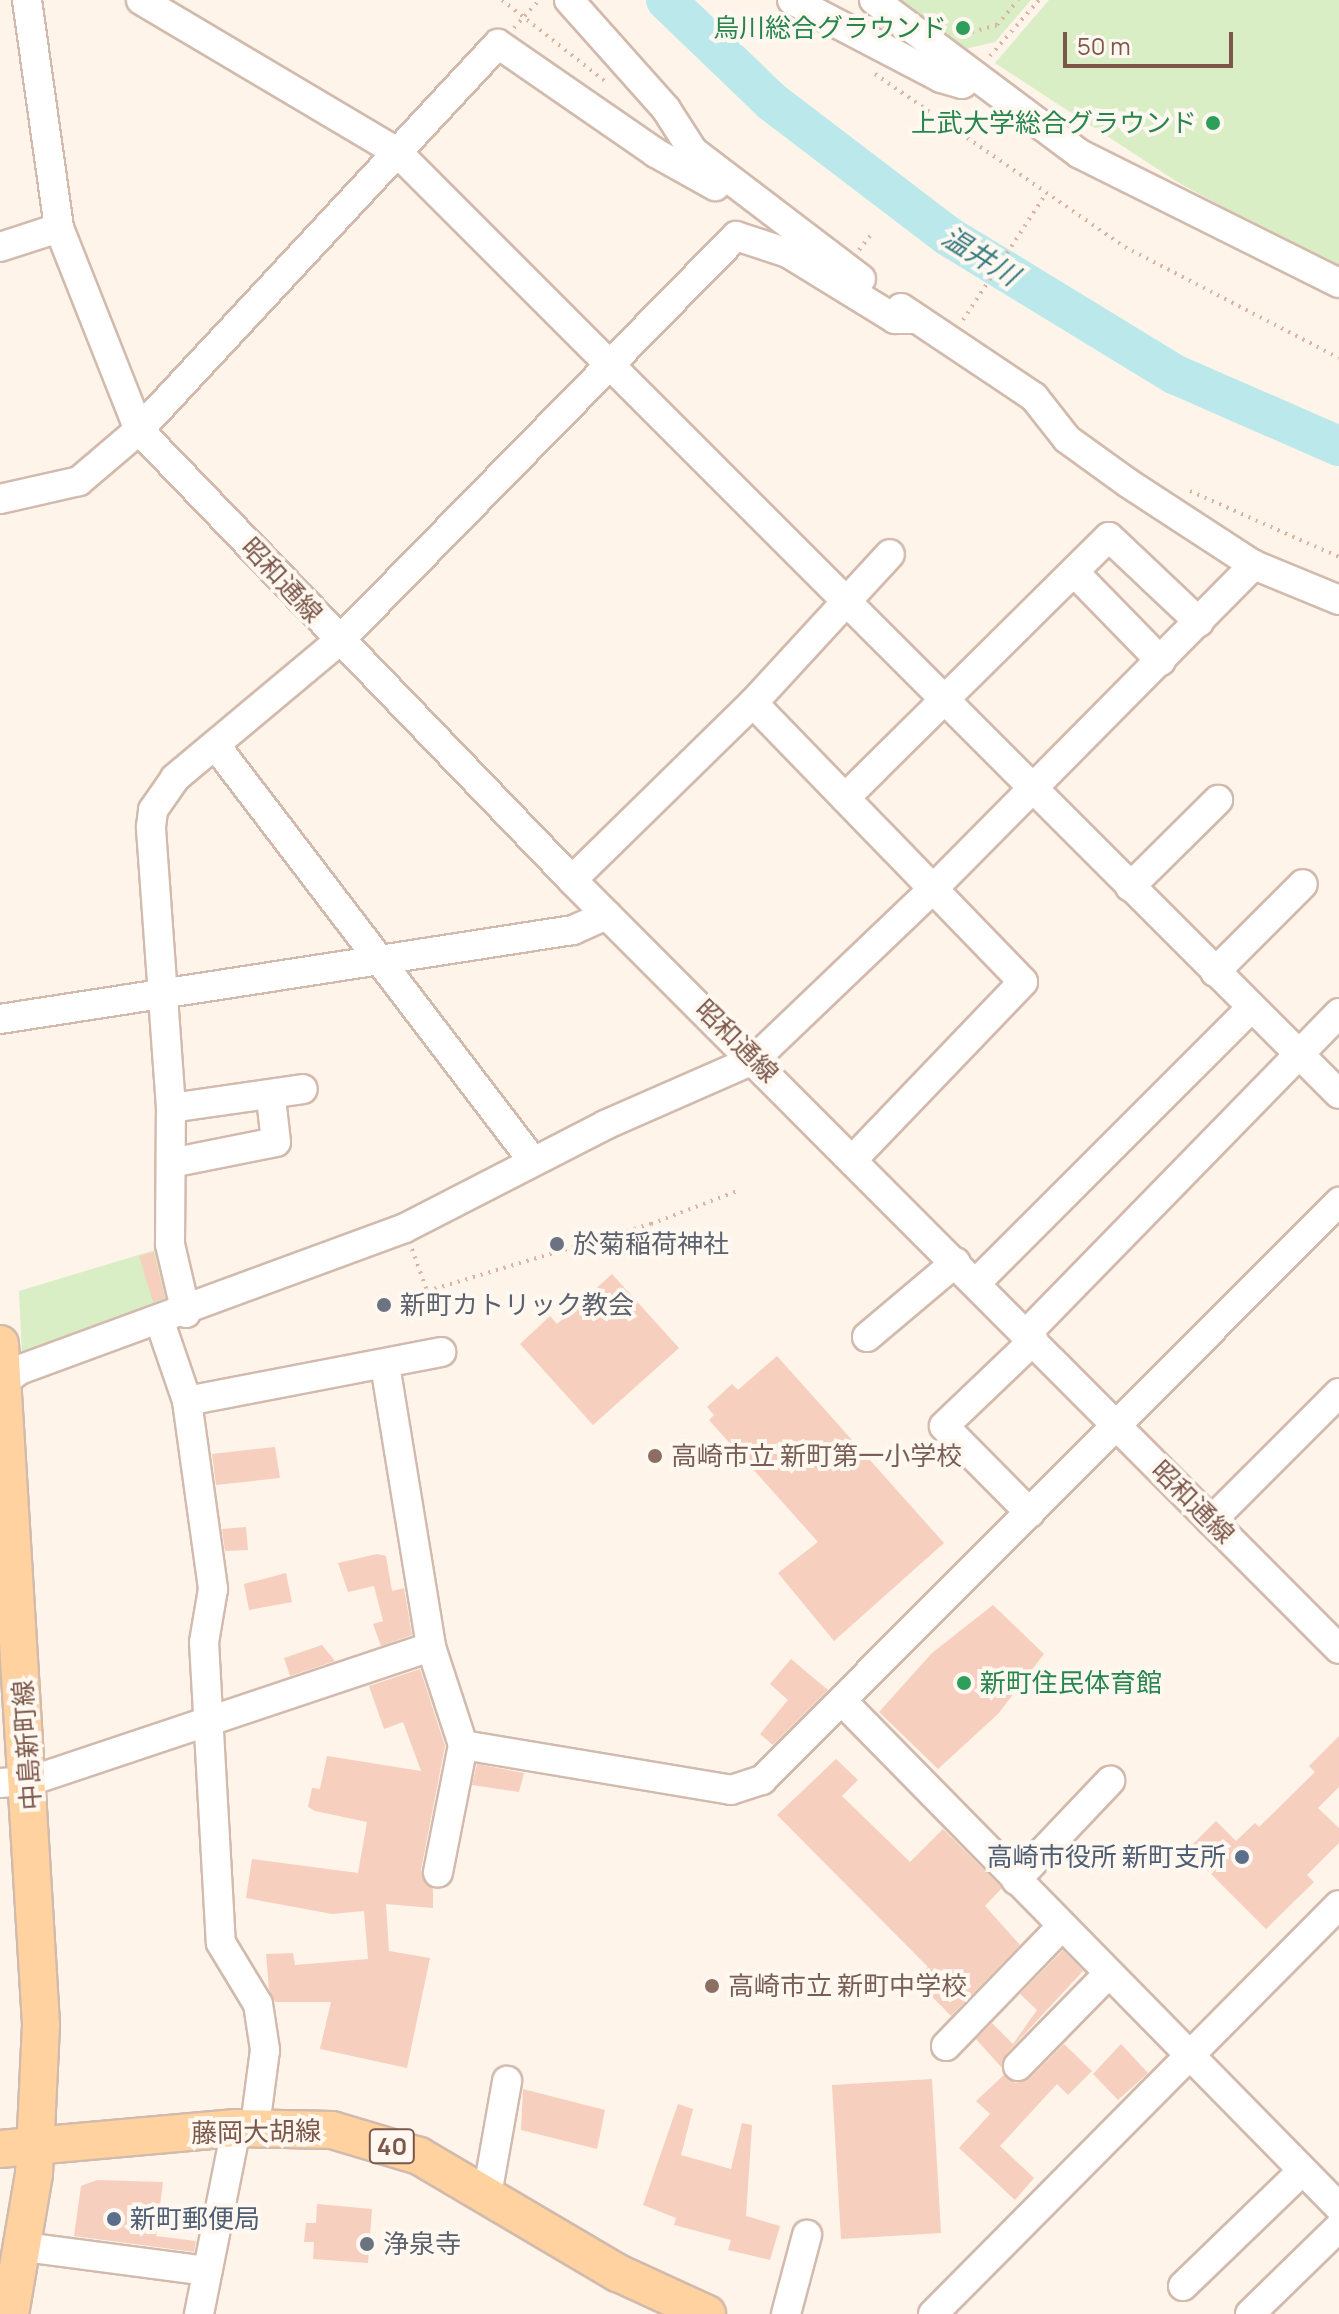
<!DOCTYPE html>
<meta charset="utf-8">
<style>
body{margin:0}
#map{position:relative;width:1339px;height:2314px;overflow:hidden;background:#fef4e9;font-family:Manrope,"Noto Sans JP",sans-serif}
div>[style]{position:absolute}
.green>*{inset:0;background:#daeec5}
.river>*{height:40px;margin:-20px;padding:0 20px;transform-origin:20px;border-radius:20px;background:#bbe8ea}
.building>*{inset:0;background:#f6cfbe}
.path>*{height:4px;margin-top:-2px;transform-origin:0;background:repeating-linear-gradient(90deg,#dcb2a0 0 2px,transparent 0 8px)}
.roads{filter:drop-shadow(2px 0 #d2baad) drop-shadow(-2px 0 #d2baad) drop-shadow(0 2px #d2baad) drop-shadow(0 -2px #d2baad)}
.minor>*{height:28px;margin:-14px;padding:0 14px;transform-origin:14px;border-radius:14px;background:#fff}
.major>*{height:36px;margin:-18px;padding:0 18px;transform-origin:18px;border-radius:18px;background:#ffd29f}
.dots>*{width:22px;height:22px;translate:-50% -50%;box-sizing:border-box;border:4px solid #fff8f1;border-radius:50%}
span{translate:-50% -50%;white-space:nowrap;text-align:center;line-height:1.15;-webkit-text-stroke:8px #fff8f1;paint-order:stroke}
.shield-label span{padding:2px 6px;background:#fff8f1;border:2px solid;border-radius:6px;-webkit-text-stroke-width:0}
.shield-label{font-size:24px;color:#7c574a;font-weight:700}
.leisure-label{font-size:26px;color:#27864d}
.right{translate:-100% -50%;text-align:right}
.left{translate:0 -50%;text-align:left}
.street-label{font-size:26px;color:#7c574a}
.worship-label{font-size:26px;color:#5b616d}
.education-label{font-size:26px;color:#785e54}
.service-label{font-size:26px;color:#4e5e75}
.water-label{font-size:28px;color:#3b7c82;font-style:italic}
.scale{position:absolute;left:1063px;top:32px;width:170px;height:36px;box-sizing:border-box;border:4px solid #7c574a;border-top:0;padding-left:10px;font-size:24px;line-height:28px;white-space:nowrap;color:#7c574a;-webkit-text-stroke:6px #fff8f1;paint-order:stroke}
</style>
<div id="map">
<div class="green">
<div style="clip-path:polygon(886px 0,1031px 0,995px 42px,957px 51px)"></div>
<div style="clip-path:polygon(1049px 0,1339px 0,1339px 270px,1179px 183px,995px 63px)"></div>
<div style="clip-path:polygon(165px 1247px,179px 1306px,22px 1355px,19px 1291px)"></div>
</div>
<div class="river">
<div style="left:666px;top:0;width:147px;rotate:43.9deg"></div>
<div style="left:772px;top:102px;width:221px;rotate:37.3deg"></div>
<div style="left:948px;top:236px;width:265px;rotate:31.4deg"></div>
<div style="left:1174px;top:374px;width:180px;rotate:23.6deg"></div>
</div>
<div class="building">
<div style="clip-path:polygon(154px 1252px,165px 1298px,153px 1302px,139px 1256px)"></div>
<div style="clip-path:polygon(612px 1274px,679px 1348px,593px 1425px,520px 1344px,550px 1316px,557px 1324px)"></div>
<div style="clip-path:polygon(777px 1356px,944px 1543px,834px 1641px,778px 1573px,818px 1542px,709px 1420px,714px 1415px,707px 1407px,732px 1384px,738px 1390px)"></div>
<div style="clip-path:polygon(275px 1447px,280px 1478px,216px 1485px,212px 1454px)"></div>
<div style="clip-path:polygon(246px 1527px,248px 1550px,225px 1551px,222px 1529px)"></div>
<div style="clip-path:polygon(377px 1554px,386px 1556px,392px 1591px,404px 1588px,412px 1635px,381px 1646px,373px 1624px,383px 1621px,374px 1586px,348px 1592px,338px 1563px)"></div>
<div style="clip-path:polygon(286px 1573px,292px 1602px,249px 1610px,244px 1584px)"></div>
<div style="clip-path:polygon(993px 1605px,1044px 1654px,998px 1714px,938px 1769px,879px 1712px,932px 1653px)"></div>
<div style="clip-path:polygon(322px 1645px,335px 1661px,290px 1676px,284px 1658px)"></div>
<div style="clip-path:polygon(791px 1659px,828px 1690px,773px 1745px,760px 1734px,788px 1700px,770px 1684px)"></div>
<div style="clip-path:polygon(420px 1669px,445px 1746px,421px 1870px,433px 1889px,433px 1908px,386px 1904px,389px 1951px,430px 1958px,407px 2068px,320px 2049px,331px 2002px,275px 2002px,269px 1989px,266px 1954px,293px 1953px,295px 1965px,368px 1959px,364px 1911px,332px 1914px,246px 1898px,252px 1859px,358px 1873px,367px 1822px,315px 1811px,308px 1807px,312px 1788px,320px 1789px,327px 1756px,421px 1771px,403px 1722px,384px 1729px,369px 1686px)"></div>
<div style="clip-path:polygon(1339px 1736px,1339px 1787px,1318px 1808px,1339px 1828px,1339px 1843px,1307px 1875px,1314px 1882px,1266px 1929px,1187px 1850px,1216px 1821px,1236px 1841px,1255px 1823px,1259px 1827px,1315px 1772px,1309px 1766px)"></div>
<div style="clip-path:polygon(836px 1759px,858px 1780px,842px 1796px,910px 1862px,943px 1829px,1002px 1888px,985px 1906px,1020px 1945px,951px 2016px,915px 1979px,928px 1967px,777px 1815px)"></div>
<div style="clip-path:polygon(477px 1764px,524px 1773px,519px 1792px,472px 1785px)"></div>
<div style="clip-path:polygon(1063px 1950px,1083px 1971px,1006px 2054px,1002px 2068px,976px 2039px,992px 2023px,1013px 2044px,1037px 2010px,1020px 1994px)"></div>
<div style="clip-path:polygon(1064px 2044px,1092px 2071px,1068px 2095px,1057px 2084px,1000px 2146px,1034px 2178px,1015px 2200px,959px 2148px,990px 2114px,976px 2101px,1004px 2075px,1015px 2083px,1030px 2078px)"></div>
<div style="clip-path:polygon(1121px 2044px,1148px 2073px,1118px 2100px,1093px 2074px)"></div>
<div style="clip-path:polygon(932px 2079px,941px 2233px,841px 2239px,832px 2085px)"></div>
<div style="clip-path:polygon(523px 2089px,605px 2110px,597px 2149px,521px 2130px)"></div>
<div style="clip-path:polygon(678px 2104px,693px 2109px,681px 2155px,731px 2169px,742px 2123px,752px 2125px,746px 2216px,780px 2226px,770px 2260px,728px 2250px,731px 2240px,674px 2225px,676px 2218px,643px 2205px)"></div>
<div style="clip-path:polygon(97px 2180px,163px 2182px,156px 2236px,196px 2241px,194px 2252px,74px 2236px,81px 2186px)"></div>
<div style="clip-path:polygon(317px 2204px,372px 2209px,368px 2263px,313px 2259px,314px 2242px,304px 2242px,306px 2223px,316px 2223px)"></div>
</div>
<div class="path">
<div style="left:502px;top:0;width:134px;rotate:38.3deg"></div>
<div style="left:514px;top:28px;width:38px;rotate:-48deg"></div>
<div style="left:964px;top:34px;width:34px;rotate:-15deg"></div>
<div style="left:997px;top:25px;width:33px;rotate:-50deg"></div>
<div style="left:990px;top:56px;width:74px;rotate:-48.8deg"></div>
<div style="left:875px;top:74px;width:304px;rotate:34.7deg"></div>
<div style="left:1125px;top:247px;width:241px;rotate:27.4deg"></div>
<div style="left:859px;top:250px;width:18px;rotate:-52deg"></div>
<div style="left:963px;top:320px;width:149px;rotate:-56.7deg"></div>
<div style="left:1190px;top:491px;width:163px;rotate:23.9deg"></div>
<div style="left:412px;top:1249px;width:45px;rotate:70.3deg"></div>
<div style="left:427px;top:1291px;width:234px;rotate:-16.7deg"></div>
<div style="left:651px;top:1224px;width:92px;rotate:-21deg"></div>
</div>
<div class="roads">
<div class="minor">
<div style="left:27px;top:0;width:230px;rotate:82deg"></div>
<div style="left:59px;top:228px;width:217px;rotate:68.4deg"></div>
<div style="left:139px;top:430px;width:624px;rotate:46.1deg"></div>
<div style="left:572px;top:880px;width:1086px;rotate:45.07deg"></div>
<div style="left:141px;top:0;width:298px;rotate:30.7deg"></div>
<div style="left:397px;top:152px;width:1332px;rotate:45deg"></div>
<div style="left:569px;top:0;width:146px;rotate:48.3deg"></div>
<div style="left:666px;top:109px;width:50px;rotate:57.3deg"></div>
<div style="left:693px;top:151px;width:211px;rotate:37.3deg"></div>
<div style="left:792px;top:0;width:168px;rotate:27.6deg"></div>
<div style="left:941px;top:78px;width:22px;rotate:16deg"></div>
<div style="left:962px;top:84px;width:14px;rotate:-36deg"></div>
<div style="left:874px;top:0;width:257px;rotate:36.8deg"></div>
<div style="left:1080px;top:154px;width:289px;rotate:26.5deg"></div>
<div style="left:0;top:247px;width:62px;rotate:-17.9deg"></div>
<div style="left:901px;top:308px;width:160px;rotate:33.8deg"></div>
<div style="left:1034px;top:397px;width:53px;rotate:51.8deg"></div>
<div style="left:1067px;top:439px;width:75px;rotate:35.8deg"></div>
<div style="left:1128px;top:483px;width:150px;rotate:33.1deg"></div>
<div style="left:1254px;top:565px;width:92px;rotate:22.4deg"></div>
<div style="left:0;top:499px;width:81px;rotate:-12.8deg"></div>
<div style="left:79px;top:481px;width:79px;rotate:-40.4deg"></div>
<div style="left:139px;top:430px;width:527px;rotate:-47.08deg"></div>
<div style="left:498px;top:44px;width:192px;rotate:34.6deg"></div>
<div style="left:656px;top:153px;width:68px;rotate:29.2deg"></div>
<div style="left:1075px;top:573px;width:123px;rotate:45.7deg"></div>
<div style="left:753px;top:703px;width:388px;rotate:45.9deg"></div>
<div style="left:1023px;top:982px;width:245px;rotate:133.8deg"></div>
<div style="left:216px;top:746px;width:522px;rotate:52.63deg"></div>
<div style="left:845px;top:798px;width:371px;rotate:-44.7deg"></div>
<div style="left:1109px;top:537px;width:124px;rotate:43.4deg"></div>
<div style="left:572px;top:880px;width:253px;rotate:-44.4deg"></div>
<div style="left:753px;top:703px;width:202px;rotate:-47.4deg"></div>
<div style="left:1130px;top:887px;width:124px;rotate:-44.7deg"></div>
<div style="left:1215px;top:972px;width:124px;rotate:-45deg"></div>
<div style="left:0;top:1019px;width:580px;rotate:-8.83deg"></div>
<div style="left:573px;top:930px;width:37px;rotate:-24deg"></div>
<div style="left:171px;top:1108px;width:133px;rotate:-8.2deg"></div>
<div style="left:171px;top:1163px;width:107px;rotate:-11.3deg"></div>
<div style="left:276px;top:1142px;width:44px;rotate:-96.5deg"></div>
<div style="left:977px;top:1282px;width:387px;rotate:-45deg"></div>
<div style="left:186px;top:1313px;width:71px;rotate:-103.1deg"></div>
<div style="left:170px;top:1244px;width:136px;rotate:-89.6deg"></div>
<div style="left:171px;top:1108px;width:282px;rotate:-94.1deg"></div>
<div style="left:151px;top:827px;width:17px;rotate:-83deg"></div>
<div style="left:153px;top:810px;width:39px;rotate:-55deg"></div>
<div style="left:175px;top:778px;width:214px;rotate:-39.9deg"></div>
<div style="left:339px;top:641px;width:567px;rotate:-45.57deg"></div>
<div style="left:736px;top:236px;width:55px;rotate:18.1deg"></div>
<div style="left:788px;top:253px;width:126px;rotate:31.7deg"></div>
<div style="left:895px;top:319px;width:20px"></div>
<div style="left:160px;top:1322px;width:83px;rotate:71.1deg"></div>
<div style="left:187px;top:1401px;width:190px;rotate:82.1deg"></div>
<div style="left:213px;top:1589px;width:54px;rotate:99.6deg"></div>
<div style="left:204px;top:1642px;width:301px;rotate:86.8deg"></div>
<div style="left:221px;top:1943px;width:71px;rotate:58.8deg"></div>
<div style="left:258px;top:2004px;width:47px;rotate:81.3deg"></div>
<div style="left:265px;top:2050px;width:77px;rotate:97.5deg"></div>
<div style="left:1027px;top:1333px;width:447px;rotate:-45.7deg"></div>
<div style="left:867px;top:1337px;width:116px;rotate:-40.1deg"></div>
<div style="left:385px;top:1365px;width:286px;rotate:80.7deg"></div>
<div style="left:431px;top:1647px;width:103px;rotate:71.9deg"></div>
<div style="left:463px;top:1745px;width:130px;rotate:101.1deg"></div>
<div style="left:0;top:1385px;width:24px;rotate:-38deg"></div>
<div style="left:19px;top:1370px;width:411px;rotate:-20.2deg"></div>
<div style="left:405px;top:1228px;width:225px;rotate:-27.2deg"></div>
<div style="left:605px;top:1125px;width:164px;rotate:-23.7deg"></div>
<div style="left:755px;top:1059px;width:243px;rotate:-43.7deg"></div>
<div style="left:931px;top:891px;width:459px;rotate:-45.3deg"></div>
<div style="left:187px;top:1401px;width:259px;rotate:-10.9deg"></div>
<div style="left:1030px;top:1513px;width:122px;rotate:-134.7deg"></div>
<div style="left:944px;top:1426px;width:124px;rotate:-43.7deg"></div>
<div style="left:1211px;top:1521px;width:181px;rotate:-45deg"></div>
<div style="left:843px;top:1702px;width:708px;rotate:45.52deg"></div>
<div style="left:463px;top:1745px;width:272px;rotate:9.5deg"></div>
<div style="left:731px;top:1790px;width:33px;rotate:-18deg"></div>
<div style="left:762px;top:1780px;width:817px;rotate:-45.05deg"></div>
<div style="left:0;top:1783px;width:30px;rotate:-4deg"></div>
<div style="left:30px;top:1781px;width:423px;rotate:-18.5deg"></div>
<div style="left:1016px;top:1880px;width:137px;rotate:-46.5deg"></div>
<div style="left:946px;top:2046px;width:167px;rotate:-46deg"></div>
<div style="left:1018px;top:2066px;width:129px;rotate:-45.6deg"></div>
<div style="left:487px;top:2195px;width:116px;rotate:-80deg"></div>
<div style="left:24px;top:2247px;width:185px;rotate:7.5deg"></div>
<div style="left:1183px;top:2286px;width:165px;rotate:-44deg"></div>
<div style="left:199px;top:2314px;width:190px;rotate:-78.7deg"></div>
<div style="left:786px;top:2314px;width:82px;rotate:-75.1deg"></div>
<div style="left:933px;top:2314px;width:576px;rotate:-45.21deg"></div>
<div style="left:1250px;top:2314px;width:124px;rotate:-44.3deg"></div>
</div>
<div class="major">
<div style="left:0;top:1344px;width:682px;rotate:86.55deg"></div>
<div style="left:41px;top:2025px;width:149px;rotate:92.7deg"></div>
<div style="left:34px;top:2174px;width:142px;rotate:99.7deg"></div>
<div style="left:0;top:2149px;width:237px;rotate:-5.1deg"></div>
<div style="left:236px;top:2128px;width:96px;rotate:1.2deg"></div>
<div style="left:332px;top:2130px;width:91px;rotate:16.6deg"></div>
<div style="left:419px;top:2156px;width:231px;rotate:30.5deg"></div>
<div style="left:618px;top:2273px;width:98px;rotate:24.7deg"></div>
</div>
</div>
<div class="dots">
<div style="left:963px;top:28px;background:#2e9e5b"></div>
<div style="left:1213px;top:123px;background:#2e9e5b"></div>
<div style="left:557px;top:1244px;background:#6b7280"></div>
<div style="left:384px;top:1305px;background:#6b7280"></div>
<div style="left:655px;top:1456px;background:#8d6e63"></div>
<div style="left:964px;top:1683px;background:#2e9e5b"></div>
<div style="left:1242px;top:1857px;background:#5c6f8a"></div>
<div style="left:712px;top:1986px;background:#8d6e63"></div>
<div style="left:114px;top:2219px;background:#5c6f8a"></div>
<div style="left:367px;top:2244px;background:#6b7280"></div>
</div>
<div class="shield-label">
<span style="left:392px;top:2146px">40</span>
</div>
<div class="leisure-label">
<span class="right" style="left:947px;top:28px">烏川総合グラウンド</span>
<span class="right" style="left:1197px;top:123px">上武大学総合グラウンド</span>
<span class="left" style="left:980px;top:1683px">新町住民体育館</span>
</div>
<div class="street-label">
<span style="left:282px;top:580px;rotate:47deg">昭和通線</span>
<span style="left:737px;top:1041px;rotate:45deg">昭和通線</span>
<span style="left:1193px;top:1502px;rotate:45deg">昭和通線</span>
<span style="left:27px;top:1745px;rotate:-94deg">中島新町線</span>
<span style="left:256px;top:2132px;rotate:-1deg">藤岡大胡線</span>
</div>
<div class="worship-label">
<span class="left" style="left:573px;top:1244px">於菊稲荷神社</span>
<span class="left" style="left:400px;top:1305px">新町カトリック教会</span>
<span class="left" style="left:383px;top:2244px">浄泉寺</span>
</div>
<div class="education-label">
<span class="left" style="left:671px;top:1456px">高崎市立 新町第一小学校</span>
<span class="left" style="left:728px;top:1986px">高崎市立 新町中学校</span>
</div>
<div class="service-label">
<span class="right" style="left:1226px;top:1857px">高崎市役所 新町支所</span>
<span class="left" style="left:130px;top:2219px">新町郵便局</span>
</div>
<div class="water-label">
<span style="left:981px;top:255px;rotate:32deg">温井川</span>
</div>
<div class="scale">50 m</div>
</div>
